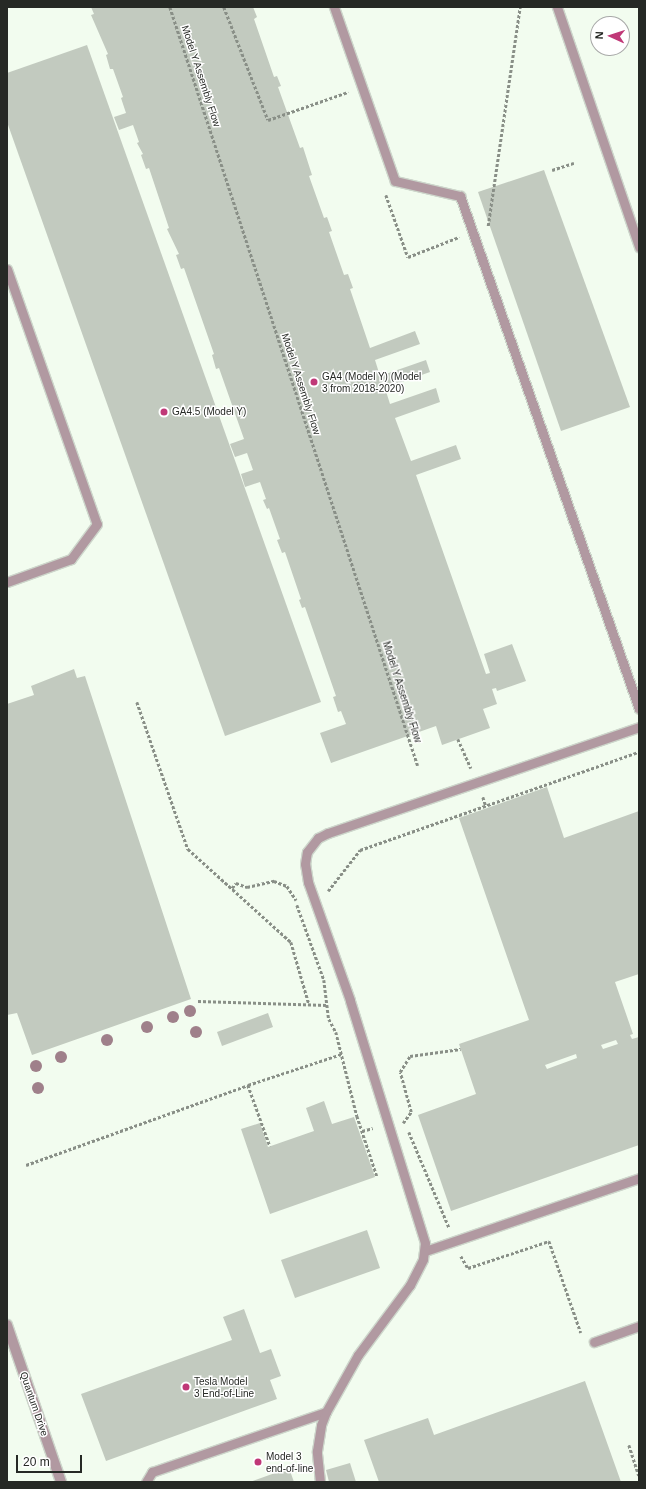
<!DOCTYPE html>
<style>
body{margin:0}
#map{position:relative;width:646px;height:1489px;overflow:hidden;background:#f2fcef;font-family:Helvetica,sans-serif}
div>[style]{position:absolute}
.building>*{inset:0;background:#c2cabf}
.path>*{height:2.5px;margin-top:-1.25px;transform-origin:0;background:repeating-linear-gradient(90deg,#898f87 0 3px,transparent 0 5px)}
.roads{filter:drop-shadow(1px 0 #cdd6cb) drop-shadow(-1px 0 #cdd6cb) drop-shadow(0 1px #cdd6cb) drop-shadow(0 -1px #cdd6cb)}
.lane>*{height:9px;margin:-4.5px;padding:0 4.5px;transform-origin:4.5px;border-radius:4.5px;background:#b199a1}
.street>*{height:10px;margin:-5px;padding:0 5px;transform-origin:5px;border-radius:5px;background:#b199a1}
.trees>*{width:12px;height:12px;margin:-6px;border-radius:50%;background:#9f808a}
.dots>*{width:11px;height:11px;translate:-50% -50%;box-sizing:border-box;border:2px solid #fff;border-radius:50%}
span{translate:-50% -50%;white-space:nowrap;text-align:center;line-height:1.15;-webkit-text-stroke:3px #fff;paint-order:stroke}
.street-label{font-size:10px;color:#262925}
.poi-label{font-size:10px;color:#262925}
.left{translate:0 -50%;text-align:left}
.frame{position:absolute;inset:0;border:8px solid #262925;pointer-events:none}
.north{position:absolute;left:590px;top:16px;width:40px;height:40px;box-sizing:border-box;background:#fff;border:1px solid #a8a9a8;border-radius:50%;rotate:273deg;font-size:11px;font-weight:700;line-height:16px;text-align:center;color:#262925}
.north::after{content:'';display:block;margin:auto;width:14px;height:18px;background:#c03877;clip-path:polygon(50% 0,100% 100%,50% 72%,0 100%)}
.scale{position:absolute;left:16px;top:1455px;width:66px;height:18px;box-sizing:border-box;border:2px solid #262925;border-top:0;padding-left:5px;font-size:12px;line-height:14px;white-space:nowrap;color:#262925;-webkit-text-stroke:3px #fff;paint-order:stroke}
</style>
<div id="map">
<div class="building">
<div style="clip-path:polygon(91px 7px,253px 7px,257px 17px,254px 19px,274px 77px,277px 76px,281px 86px,278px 87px,300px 148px,303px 147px,312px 175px,309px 176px,324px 218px,327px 217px,332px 231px,329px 232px,344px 275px,348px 274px,353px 288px,350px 289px,370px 348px,415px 331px,420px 344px,375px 360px,380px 376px,426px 360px,430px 372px,385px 388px,390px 404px,436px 388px,440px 402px,395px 418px,411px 461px,456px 445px,461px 459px,416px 475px,486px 674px,490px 673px,484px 654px,512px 644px,526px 681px,497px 691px,496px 688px,492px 689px,497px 704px,483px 709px,490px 728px,442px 745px,436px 726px,331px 763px,320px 733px,346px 724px,341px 711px,338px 712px,333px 697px,336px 696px,305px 607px,302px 608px,299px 600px,301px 599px,285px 552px,282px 553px,277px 540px,280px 539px,269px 508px,267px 509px,263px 500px,266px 499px,260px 482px,245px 487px,241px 474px,253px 470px,247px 453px,235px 457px,230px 444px,244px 439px,219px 368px,216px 369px,212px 355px,214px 354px,184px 268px,181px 269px,176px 255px,179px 254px,167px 229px,169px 228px,149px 168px,146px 169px,141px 155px,143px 154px,137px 143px,139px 142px,133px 125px,119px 130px,114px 117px,126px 113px,121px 98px,123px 97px,113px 69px,110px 69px,106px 55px,108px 54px,91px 15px,94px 14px)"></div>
<div style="clip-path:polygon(87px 45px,321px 702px,225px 736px,7px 122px,7px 73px)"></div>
<div style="clip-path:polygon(544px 170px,630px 407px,561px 431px,478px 192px)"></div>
<div style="clip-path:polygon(74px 669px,77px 678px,85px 676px,191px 999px,32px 1055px,17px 1013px,7px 1015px,7px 704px,34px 695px,31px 686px)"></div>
<div style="clip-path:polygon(evenodd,547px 787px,564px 838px,639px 811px,639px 974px,615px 982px,633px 1034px,630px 1035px,632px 1039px,639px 1037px,639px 1145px,451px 1211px,418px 1115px,476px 1094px,459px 1044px,529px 1020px,459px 818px,547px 787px,616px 1040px,618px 1044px,603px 1049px,601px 1045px,616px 1040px,547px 787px,576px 1054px,577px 1058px,547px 1069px,545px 1065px,576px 1054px)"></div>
<div style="clip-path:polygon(268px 1013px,273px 1027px,222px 1046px,217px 1032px)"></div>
<div style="clip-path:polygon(324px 1101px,332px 1124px,354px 1117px,375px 1177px,270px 1214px,241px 1129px,260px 1123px,268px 1147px,314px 1131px,306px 1108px)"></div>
<div style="clip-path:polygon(367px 1230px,380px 1268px,295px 1298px,281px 1260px)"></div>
<div style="clip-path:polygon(244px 1309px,260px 1353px,271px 1349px,281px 1376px,270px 1380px,277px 1399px,106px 1461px,81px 1394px,232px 1340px,223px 1317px)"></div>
<div style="clip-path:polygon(585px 1381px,621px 1482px,379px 1482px,364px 1440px,428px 1418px,434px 1435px)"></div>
<div style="clip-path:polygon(350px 1463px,356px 1482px,329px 1482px,326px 1470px)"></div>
<div style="clip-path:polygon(289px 1468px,294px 1482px,250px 1482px)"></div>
</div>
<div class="path">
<div style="left:170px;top:7px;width:798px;rotate:71.91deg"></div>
<div style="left:224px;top:7px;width:121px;rotate:68.7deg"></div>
<div style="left:268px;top:120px;width:85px;rotate:-19.3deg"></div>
<div style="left:552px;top:170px;width:23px;rotate:-18deg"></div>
<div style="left:386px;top:195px;width:66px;rotate:70.5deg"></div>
<div style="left:408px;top:257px;width:55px;rotate:-21.4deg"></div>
<div style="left:488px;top:226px;width:221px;rotate:-81.7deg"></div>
<div style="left:137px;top:702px;width:156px;rotate:70.9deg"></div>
<div style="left:188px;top:849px;width:139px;rotate:42.1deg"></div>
<div style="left:291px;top:942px;width:65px;rotate:73.8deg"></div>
<div style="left:458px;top:739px;width:32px;rotate:66deg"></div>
<div style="left:483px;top:797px;width:9px;rotate:72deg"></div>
<div style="left:232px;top:888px;width:6px;rotate:-51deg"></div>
<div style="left:236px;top:883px;width:12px;rotate:20deg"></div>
<div style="left:247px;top:887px;width:28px;rotate:-13deg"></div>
<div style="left:274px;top:881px;width:14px;rotate:21deg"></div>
<div style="left:287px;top:886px;width:17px;rotate:57deg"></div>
<div style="left:328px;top:891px;width:52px;rotate:-52deg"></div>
<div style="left:360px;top:850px;width:296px;rotate:-19.4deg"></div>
<div style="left:297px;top:905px;width:80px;rotate:70.2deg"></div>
<div style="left:324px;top:980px;width:39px;rotate:83deg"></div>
<div style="left:329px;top:1019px;width:15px;rotate:62deg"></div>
<div style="left:336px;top:1032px;width:87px;rotate:76deg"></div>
<div style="left:357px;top:1116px;width:63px;rotate:71.6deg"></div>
<div style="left:198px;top:1001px;width:129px;rotate:1.8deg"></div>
<div style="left:248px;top:1085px;width:65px;rotate:70.2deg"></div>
<div style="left:403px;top:1123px;width:14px;rotate:-54deg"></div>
<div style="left:411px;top:1112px;width:41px;rotate:-105.4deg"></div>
<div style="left:400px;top:1072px;width:19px;rotate:-58deg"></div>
<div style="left:410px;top:1056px;width:51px;rotate:-7.8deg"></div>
<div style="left:362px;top:1131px;width:11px;rotate:-15deg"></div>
<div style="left:409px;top:1132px;width:103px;rotate:67.2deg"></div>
<div style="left:26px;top:1165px;width:236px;rotate:-19.8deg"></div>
<div style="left:248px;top:1085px;width:99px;rotate:-18.3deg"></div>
<div style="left:461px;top:1256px;width:14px;rotate:60deg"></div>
<div style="left:468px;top:1268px;width:85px;rotate:-18.4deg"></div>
<div style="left:549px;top:1241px;width:97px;rotate:70.8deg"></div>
<div style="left:629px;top:1445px;width:32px;rotate:72deg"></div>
</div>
<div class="roads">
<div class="lane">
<div style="left:334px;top:7px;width:184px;rotate:70.7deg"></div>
<div style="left:395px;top:181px;width:67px;rotate:13deg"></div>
<div style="left:460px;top:196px;width:543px;rotate:70.76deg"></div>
<div style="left:557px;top:7px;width:254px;rotate:71.1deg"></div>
<div style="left:7px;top:269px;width:270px;rotate:70.6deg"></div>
<div style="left:97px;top:524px;width:44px;rotate:126.6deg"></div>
<div style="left:71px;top:559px;width:68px;rotate:160.2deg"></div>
<div style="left:425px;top:1251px;width:226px;rotate:-18.8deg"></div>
<div style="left:594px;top:1342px;width:48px;rotate:-19.6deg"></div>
<div style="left:146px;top:1482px;width:12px;rotate:-59deg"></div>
<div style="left:152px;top:1472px;width:184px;rotate:-19deg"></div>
<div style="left:320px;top:1482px;width:31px;rotate:-96deg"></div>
<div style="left:317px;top:1451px;width:26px;rotate:-81deg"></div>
<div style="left:321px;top:1425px;width:14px;rotate:-69deg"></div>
<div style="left:326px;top:1412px;width:65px;rotate:-60.7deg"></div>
<div style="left:358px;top:1355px;width:87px;rotate:-53.4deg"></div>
<div style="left:410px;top:1285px;width:29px;rotate:-63deg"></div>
<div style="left:423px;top:1259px;width:16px;rotate:-83deg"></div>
<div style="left:425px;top:1243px;width:254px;rotate:-107.2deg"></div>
<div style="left:350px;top:1000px;width:125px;rotate:-109.6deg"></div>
<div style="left:308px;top:882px;width:18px;rotate:-99deg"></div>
<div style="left:305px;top:864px;width:12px;rotate:-81deg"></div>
<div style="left:307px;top:852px;width:18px;rotate:-52deg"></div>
<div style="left:318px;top:838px;width:11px;rotate:-27deg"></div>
<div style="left:328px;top:833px;width:329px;rotate:-18.8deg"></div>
</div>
<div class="street">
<div style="left:7px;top:1325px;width:166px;rotate:71deg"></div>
</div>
</div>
<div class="trees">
<div style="left:190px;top:1011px"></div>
<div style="left:173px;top:1017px"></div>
<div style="left:147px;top:1027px"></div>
<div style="left:196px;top:1032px"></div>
<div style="left:107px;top:1040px"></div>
<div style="left:61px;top:1057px"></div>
<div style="left:36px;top:1066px"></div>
<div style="left:38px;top:1088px"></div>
</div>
<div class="dots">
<div style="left:314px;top:382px;background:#c03877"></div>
<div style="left:164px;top:412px;background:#c03877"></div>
<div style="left:186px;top:1387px;background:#c03877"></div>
<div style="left:258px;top:1462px;background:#c03877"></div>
</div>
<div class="street-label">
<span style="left:201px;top:76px;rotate:72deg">Model Y Assembly Flow</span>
<span style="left:301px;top:384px;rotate:72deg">Model Y Assembly Flow</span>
<span style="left:402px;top:692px;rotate:72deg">Model Y Assembly Flow</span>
<span style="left:34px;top:1404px;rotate:71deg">Quantum Drive</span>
</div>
<div class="poi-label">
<span class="left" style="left:322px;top:382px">GA4 (Model Y) (Model<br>3 from 2018-2020)</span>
<span class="left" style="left:172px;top:412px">GA4.5 (Model Y)</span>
<span class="left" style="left:194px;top:1387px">Tesla Model<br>3 End-of-Line</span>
<span class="left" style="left:266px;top:1462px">Model 3<br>end-of-line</span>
</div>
<div class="frame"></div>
<div class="north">N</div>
<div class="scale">20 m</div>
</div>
